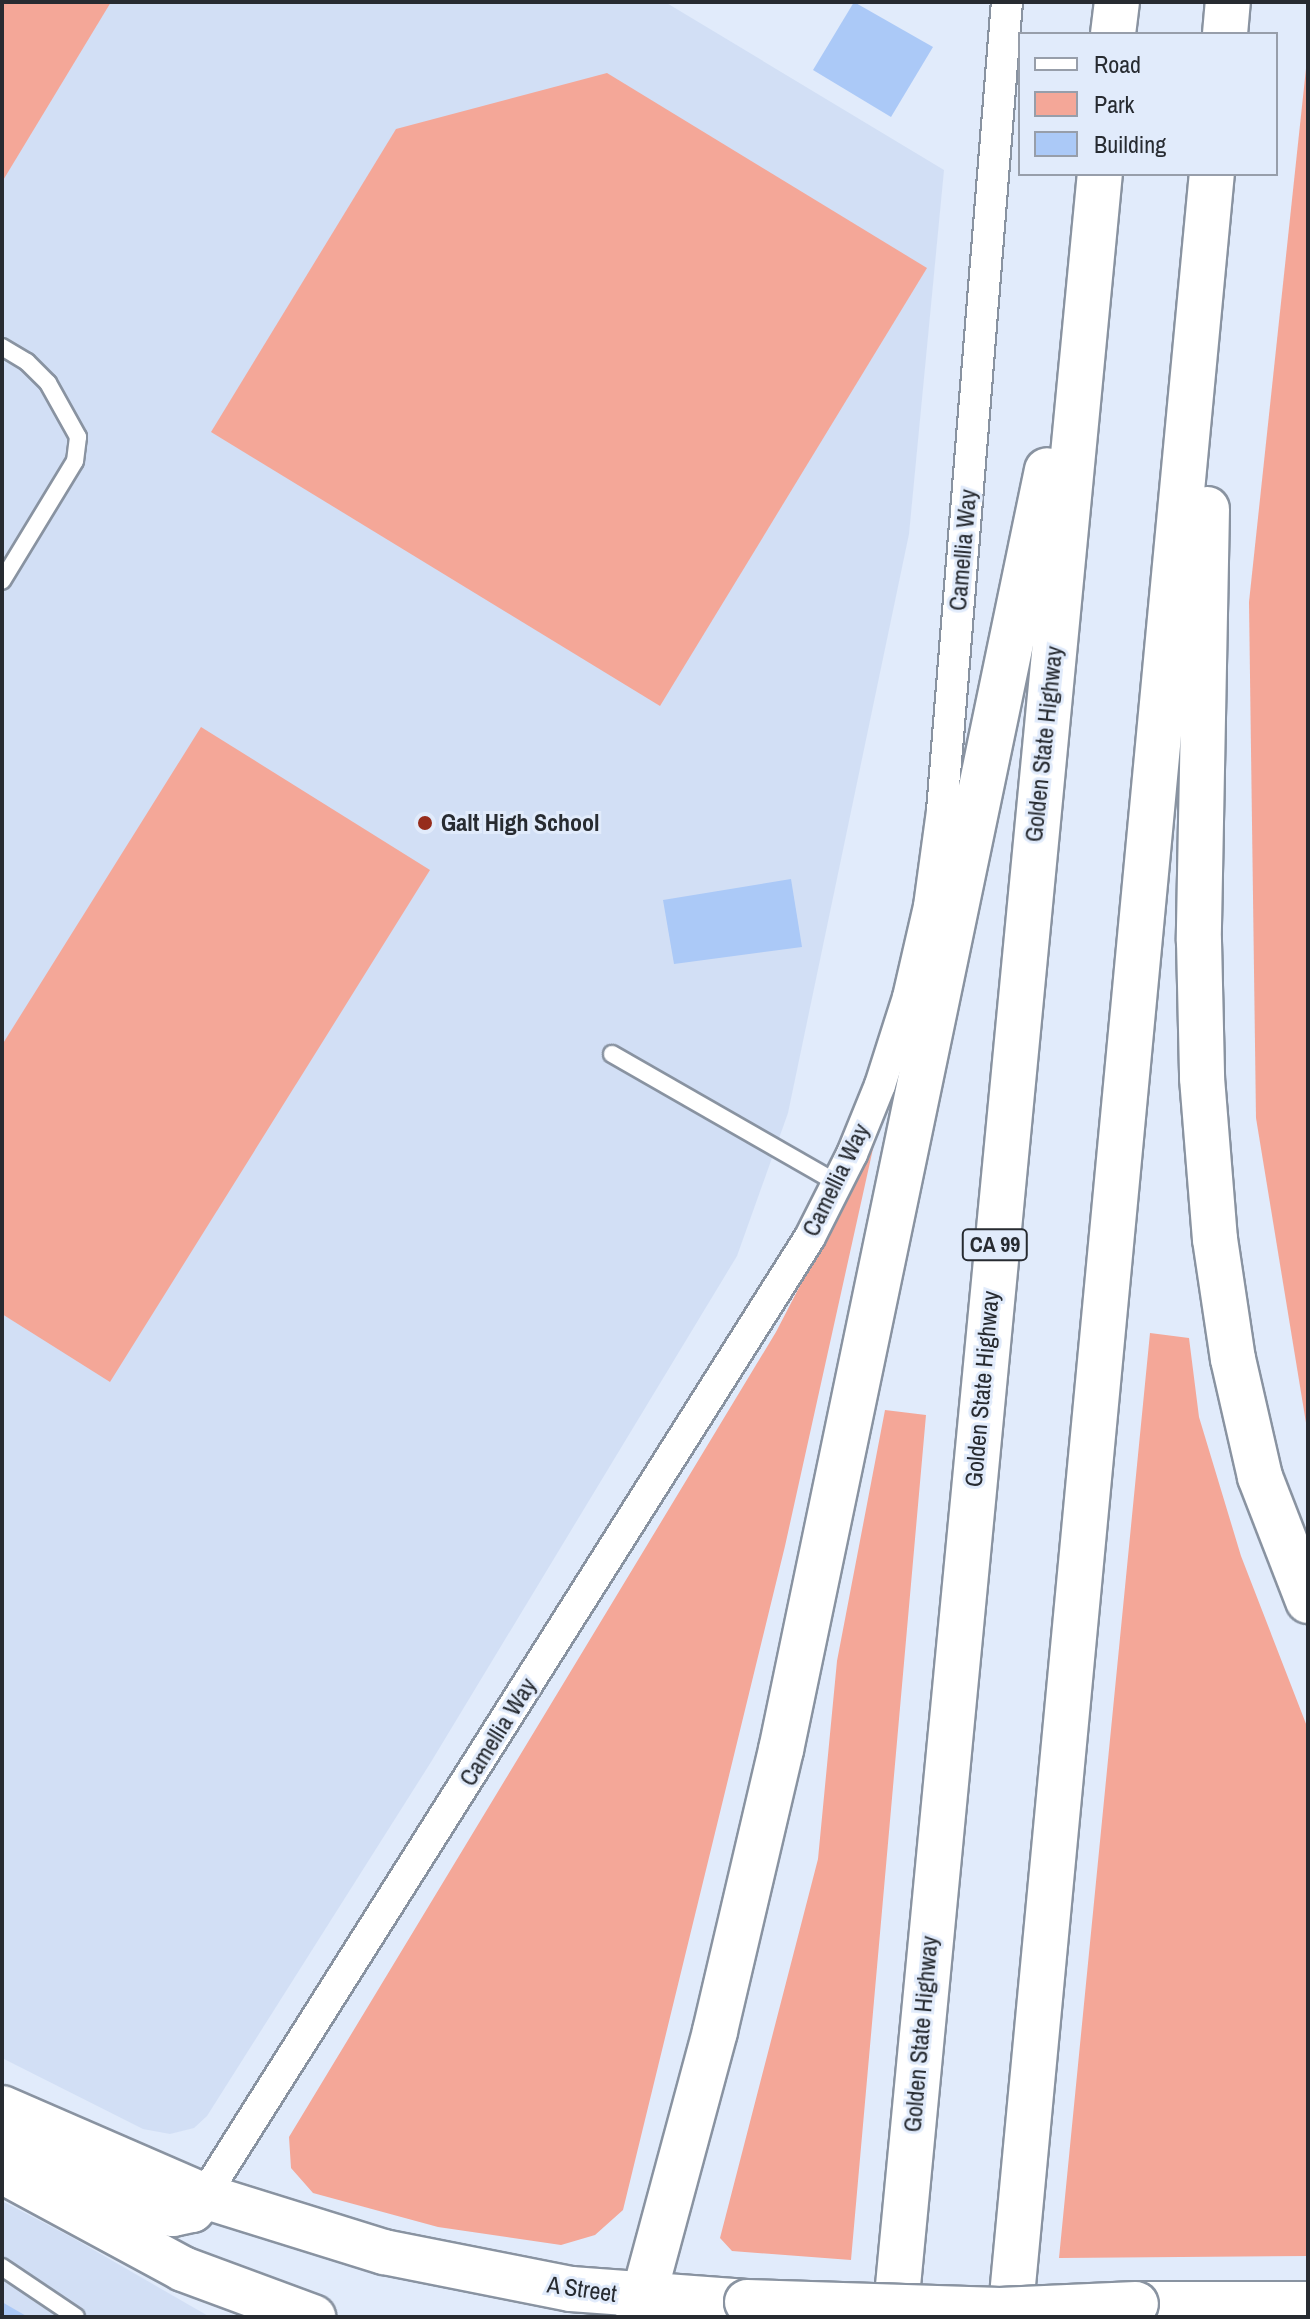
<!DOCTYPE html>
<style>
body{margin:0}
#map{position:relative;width:1310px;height:2319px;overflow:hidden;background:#e1ebfb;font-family:"Archivo Narrow",sans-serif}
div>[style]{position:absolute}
.built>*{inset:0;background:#d2dff5}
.green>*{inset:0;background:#f4a798}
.building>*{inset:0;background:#abc9f7}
.roads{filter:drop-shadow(2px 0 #8993a1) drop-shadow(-2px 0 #8993a1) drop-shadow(0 2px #8993a1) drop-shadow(0 -2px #8993a1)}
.service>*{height:16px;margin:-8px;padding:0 8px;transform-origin:8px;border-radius:8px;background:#fff}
.minor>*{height:30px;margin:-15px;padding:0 15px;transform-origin:15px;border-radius:15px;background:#fff}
.secondary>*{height:44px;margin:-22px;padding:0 22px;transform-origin:22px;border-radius:22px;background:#fff}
.motorway>*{height:44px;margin:-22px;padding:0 22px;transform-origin:22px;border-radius:22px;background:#fff}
.bridges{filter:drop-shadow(2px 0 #8993a1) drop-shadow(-2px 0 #8993a1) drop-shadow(0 2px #8993a1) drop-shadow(0 -2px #8993a1)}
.secondary-bridge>*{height:44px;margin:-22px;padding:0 22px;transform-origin:22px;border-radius:22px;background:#fff}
.dots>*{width:22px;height:22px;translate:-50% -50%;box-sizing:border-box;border:4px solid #e1ebfb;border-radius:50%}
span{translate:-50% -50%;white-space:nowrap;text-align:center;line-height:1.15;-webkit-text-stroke:6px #e1ebfb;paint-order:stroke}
.shield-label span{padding:2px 6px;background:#e1ebfb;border:2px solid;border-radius:6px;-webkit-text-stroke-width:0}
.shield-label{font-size:22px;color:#272b31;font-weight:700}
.street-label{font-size:24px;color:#272b31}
.poi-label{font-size:24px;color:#272b31;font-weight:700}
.left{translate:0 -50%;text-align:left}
.frame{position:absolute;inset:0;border:4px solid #272b31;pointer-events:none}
.legend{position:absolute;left:1018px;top:32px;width:260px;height:144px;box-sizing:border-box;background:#e1ebfb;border:2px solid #979eaa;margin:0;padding:10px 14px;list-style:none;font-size:24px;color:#272b31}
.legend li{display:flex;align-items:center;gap:16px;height:40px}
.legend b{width:40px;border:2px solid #979eaa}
</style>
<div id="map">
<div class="built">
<div style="clip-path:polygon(2px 2px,665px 2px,944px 170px,909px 534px,788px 1113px,737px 1256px,431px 1762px,207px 2116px,194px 2128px,170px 2134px,143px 2129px,2px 2058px)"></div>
<div style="clip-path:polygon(2px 2201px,73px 2238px,210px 2317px,2px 2317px)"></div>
</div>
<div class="green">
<div style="clip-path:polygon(2px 2px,111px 2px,2px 182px)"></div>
<div style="clip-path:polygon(1308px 50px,1308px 1435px,1256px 1118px,1249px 602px)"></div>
<div style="clip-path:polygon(607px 73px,927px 268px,660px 706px,211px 432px,396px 129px)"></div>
<div style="clip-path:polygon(201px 727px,430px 870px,110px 1382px,2px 1314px,2px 1045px)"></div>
<div style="clip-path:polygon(884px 1099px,785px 1546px,623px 2210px,595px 2235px,561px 2245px,438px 2227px,313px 2193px,291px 2168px,289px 2137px,776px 1332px,818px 1251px)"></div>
<div style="clip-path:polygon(1150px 1333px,1189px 1338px,1199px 1417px,1241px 1556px,1308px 1729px,1308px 2256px,1059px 2258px)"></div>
<div style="clip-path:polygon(885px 1410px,926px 1415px,851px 2260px,732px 2251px,720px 2238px,818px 1859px,837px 1661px)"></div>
</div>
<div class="building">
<div style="clip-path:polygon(854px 2px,933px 47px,891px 117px,813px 70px)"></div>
<div style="clip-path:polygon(791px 879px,802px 947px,674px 964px,663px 900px)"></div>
<div style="clip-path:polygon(2px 2302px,28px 2317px,2px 2317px)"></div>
</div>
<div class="roads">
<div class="service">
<div style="left:2px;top:347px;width:29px;rotate:31deg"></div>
<div style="left:27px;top:362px;width:30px;rotate:45deg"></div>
<div style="left:48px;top:383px;width:62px;rotate:60.9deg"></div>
<div style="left:78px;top:437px;width:24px;rotate:97deg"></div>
<div style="left:75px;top:461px;width:140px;rotate:121.3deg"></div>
<div style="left:612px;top:1054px;width:259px;rotate:29.8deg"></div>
<div style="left:2px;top:2267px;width:89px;rotate:34deg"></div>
</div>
<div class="minor">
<div style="left:204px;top:2196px;width:1134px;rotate:-57.71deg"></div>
<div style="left:810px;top:1237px;width:93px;rotate:-63.2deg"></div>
<div style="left:852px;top:1154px;width:74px;rotate:-67.9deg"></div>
<div style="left:880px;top:1085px;width:92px;rotate:-72.3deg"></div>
<div style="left:908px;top:997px;width:93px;rotate:-77deg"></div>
<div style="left:929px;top:906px;width:96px;rotate:-82.2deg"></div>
<div style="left:942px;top:811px;width:812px;rotate:-85.41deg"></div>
</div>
<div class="secondary">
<div style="left:2px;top:2108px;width:220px;rotate:23.5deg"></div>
<div style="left:204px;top:2196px;width:189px;rotate:17.3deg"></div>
<div style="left:384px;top:2252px;width:191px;rotate:11.2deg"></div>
<div style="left:571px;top:2289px;width:176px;rotate:4.2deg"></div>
<div style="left:4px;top:2138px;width:165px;rotate:26.3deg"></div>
<div style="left:152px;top:2211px;width:21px;rotate:8deg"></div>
<div style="left:173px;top:2214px;width:19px;rotate:-12deg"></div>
<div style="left:192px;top:2210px;width:18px;rotate:-49deg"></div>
<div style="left:2px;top:2171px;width:206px;rotate:28.4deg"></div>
<div style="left:183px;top:2269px;width:139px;rotate:20.3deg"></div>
<div style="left:1136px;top:2304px;width:172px"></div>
</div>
<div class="motorway">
<div style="left:1113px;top:34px;width:32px;rotate:-83deg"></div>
<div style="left:1225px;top:34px;width:32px;rotate:-85deg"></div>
<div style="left:1207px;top:509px;width:432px;rotate:91.1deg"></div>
<div style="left:1199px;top:941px;width:137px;rotate:88.7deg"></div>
<div style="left:1202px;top:1078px;width:162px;rotate:85.4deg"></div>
<div style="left:1215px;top:1239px;width:121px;rotate:81.5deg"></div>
<div style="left:1233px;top:1359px;width:121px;rotate:77.1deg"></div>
<div style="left:1260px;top:1477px;width:133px;rotate:68.8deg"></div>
<div style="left:638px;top:2317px;width:296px;rotate:-74.9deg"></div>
<div style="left:715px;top:2031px;width:289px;rotate:-76.8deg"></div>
<div style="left:781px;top:1750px;width:1307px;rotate:-78.26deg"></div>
<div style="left:895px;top:2317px;width:2153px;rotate:-84.54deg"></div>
<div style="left:1010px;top:2317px;width:2152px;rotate:-84.62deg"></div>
</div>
</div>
<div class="bridges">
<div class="secondary-bridge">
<div style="left:747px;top:2302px;width:253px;rotate:1.8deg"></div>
<div style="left:1000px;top:2310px;width:136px;rotate:-2.5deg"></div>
</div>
</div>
<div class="dots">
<div style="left:425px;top:823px;background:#962c1b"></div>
</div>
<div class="shield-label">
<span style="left:995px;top:1245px">CA 99</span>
</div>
<div class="street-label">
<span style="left:963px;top:550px;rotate:-85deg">Camellia Way</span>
<span style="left:1044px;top:744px;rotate:-84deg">Golden State Highway</span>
<span style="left:836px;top:1180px;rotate:-64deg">Camellia Way</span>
<span style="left:982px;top:1389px;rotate:-85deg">Golden State Highway</span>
<span style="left:498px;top:1732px;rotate:-58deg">Camellia Way</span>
<span style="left:921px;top:2034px;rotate:-85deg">Golden State Highway</span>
<span style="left:582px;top:2289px;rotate:8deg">A Street</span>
</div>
<div class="poi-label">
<span class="left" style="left:441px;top:823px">Galt High School</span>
</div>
<div class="frame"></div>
<ul class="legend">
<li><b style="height:10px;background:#fff"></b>Road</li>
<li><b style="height:22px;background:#f4a798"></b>Park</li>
<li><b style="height:22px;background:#abc9f7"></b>Building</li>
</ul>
</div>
